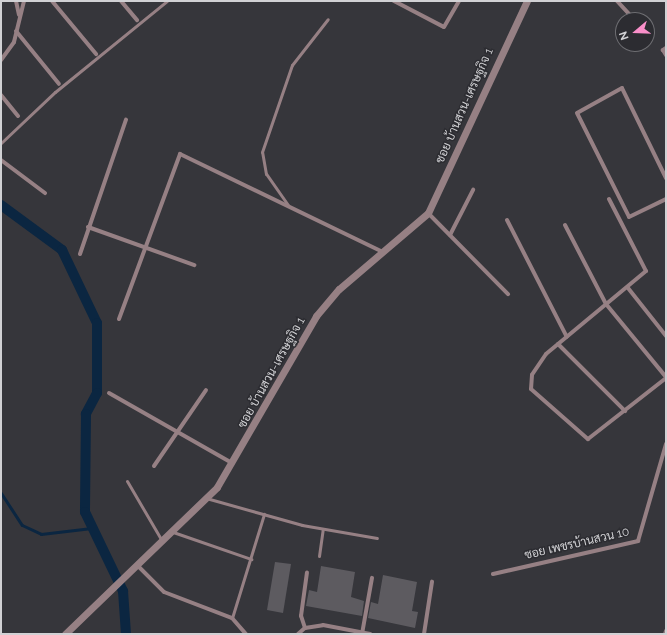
<!DOCTYPE html>
<meta charset="utf-8">
<style>
body{margin:0}
#map{position:relative;width:667px;height:635px;overflow:hidden;background:#36363b;font-family:Raleway,Sarabun,sans-serif}
div>[style]{position:absolute}
.stream>*{height:3px;margin:-1.5px;padding:0 1.5px;transform-origin:1.5px;border-radius:1.5px;background:#0b2641}
.canal>*{height:10px;margin:-5px;padding:0 5px;transform-origin:5px;border-radius:5px;background:#0b2641}
.building>*{inset:0;background:#5d5b60}
.service>*{height:3px;margin:-1.5px;padding:0 1.5px;transform-origin:1.5px;border-radius:1.5px;background:#968084}
.minor>*{height:4px;margin:-2px;padding:0 2px;transform-origin:2px;border-radius:2px;background:#968084}
.tertiary>*{height:7px;margin:-3.5px;padding:0 3.5px;transform-origin:3.5px;border-radius:3.5px;background:#968084}
span{translate:-50% -50%;white-space:nowrap;text-align:center;line-height:1.15;-webkit-text-stroke:3px #2c2c31;paint-order:stroke}
.street-label{font-size:12px;color:#d1d1d4}
.frame{position:absolute;inset:0;border:2px solid #d1d1d4;pointer-events:none}
.north{position:absolute;left:615px;top:12px;width:40px;height:40px;box-sizing:border-box;background:#2c2c31;border:1px solid #6e6e72;border-radius:50%;rotate:251deg;font-size:11px;font-weight:700;line-height:16px;text-align:center;color:#d1d1d4}
.north::after{content:'';display:block;margin:auto;width:14px;height:18px;background:#f98fc9;clip-path:polygon(50% 0,100% 100%,50% 72%,0 100%)}
</style>
<div id="map">
<div class="stream">
<div style="left:1px;top:493px;width:38px;rotate:57deg"></div>
<div style="left:22px;top:525px;width:21px;rotate:25deg"></div>
<div style="left:41px;top:534px;width:51px;rotate:-6.7deg"></div>
</div>
<div class="canal">
<div style="left:1px;top:205px;width:76px;rotate:36.4deg"></div>
<div style="left:62px;top:250px;width:81px;rotate:64.4deg"></div>
<div style="left:97px;top:323px;width:70px;rotate:90deg"></div>
<div style="left:97px;top:393px;width:24px;rotate:118deg"></div>
<div style="left:86px;top:414px;width:98px;rotate:90.6deg"></div>
<div style="left:85px;top:512px;width:88px;rotate:64.3deg"></div>
<div style="left:123px;top:591px;width:43px;rotate:86deg"></div>
</div>
<div class="building">
<div style="clip-path:polygon(275px 562px,291px 564px,283px 613px,267px 610px)"></div>
<div style="clip-path:polygon(321px 566px,355px 572px,351px 597px,364px 601px,362px 616px,306px 606px,309px 590px,317px 592px)"></div>
<div style="clip-path:polygon(383px 575px,417px 582px,412px 611px,418px 612px,415px 628px,368px 618px,371px 602px,378px 604px)"></div>
</div>
<div class="service">
<div style="left:1px;top:143px;width:74px;rotate:-43.4deg"></div>
<div style="left:55px;top:92px;width:144px;rotate:-39.1deg"></div>
<div style="left:288px;top:205px;width:38px;rotate:-125deg"></div>
<div style="left:266px;top:174px;width:22px;rotate:-100deg"></div>
<div style="left:262px;top:152px;width:92px;rotate:-71deg"></div>
<div style="left:292px;top:65px;width:58px;rotate:-52deg"></div>
<div style="left:127px;top:481px;width:69px;rotate:59.7deg"></div>
<div style="left:206px;top:498px;width:100px;rotate:15.7deg"></div>
<div style="left:302px;top:525px;width:76px;rotate:9.8deg"></div>
<div style="left:173px;top:532px;width:83px;rotate:19.1deg"></div>
<div style="left:319px;top:556px;width:27px;rotate:-82deg"></div>
<div style="left:232px;top:618px;width:109px;rotate:-72.9deg"></div>
</div>
<div class="minor">
<div style="left:16px;top:1px;width:14px;rotate:78deg"></div>
<div style="left:52px;top:1px;width:69px;rotate:50.3deg"></div>
<div style="left:121px;top:1px;width:25px;rotate:50deg"></div>
<div style="left:394px;top:1px;width:56px;rotate:27.5deg"></div>
<div style="left:444px;top:27px;width:30px;rotate:-60deg"></div>
<div style="left:617px;top:1px;width:26px;rotate:47deg"></div>
<div style="left:16px;top:31px;width:68px;rotate:50.9deg"></div>
<div style="left:647px;top:35px;width:2px;rotate:63deg"></div>
<div style="left:666px;top:48px;width:4px;rotate:146deg"></div>
<div style="left:663px;top:50px;width:6px;rotate:59deg"></div>
<div style="left:1px;top:60px;width:22px;rotate:-54deg"></div>
<div style="left:14px;top:42px;width:42px;rotate:-76.3deg"></div>
<div style="left:1px;top:95px;width:27px;rotate:51deg"></div>
<div style="left:1px;top:160px;width:55px;rotate:36.9deg"></div>
<div style="left:666px;top:178px;width:100px;rotate:-116.1deg"></div>
<div style="left:622px;top:88px;width:51px;rotate:150.9deg"></div>
<div style="left:577px;top:113px;width:116px;rotate:63.4deg"></div>
<div style="left:629px;top:217px;width:41px;rotate:-25.9deg"></div>
<div style="left:609px;top:199px;width:81px;rotate:62.8deg"></div>
<div style="left:646px;top:271px;width:130px;rotate:140.3deg"></div>
<div style="left:546px;top:354px;width:25px;rotate:124deg"></div>
<div style="left:532px;top:375px;width:14px;rotate:94deg"></div>
<div style="left:531px;top:389px;width:76px;rotate:41.3deg"></div>
<div style="left:588px;top:439px;width:99px;rotate:-38deg"></div>
<div style="left:428px;top:213px;width:114px;rotate:45.4deg"></div>
<div style="left:507px;top:220px;width:131px;rotate:62.9deg"></div>
<div style="left:565px;top:225px;width:89px;rotate:62.6deg"></div>
<div style="left:606px;top:304px;width:94px;rotate:50.6deg"></div>
<div style="left:88px;top:227px;width:113px;rotate:19.7deg"></div>
<div style="left:450px;top:235px;width:51px;rotate:-62.9deg"></div>
<div style="left:80px;top:254px;width:142px;rotate:-71.1deg"></div>
<div style="left:628px;top:288px;width:61px;rotate:51.6deg"></div>
<div style="left:119px;top:319px;width:176px;rotate:-69.7deg"></div>
<div style="left:180px;top:154px;width:223px;rotate:25.8deg"></div>
<div style="left:558px;top:344px;width:95px;rotate:45deg"></div>
<div style="left:109px;top:393px;width:142px;rotate:29.6deg"></div>
<div style="left:154px;top:466px;width:92px;rotate:-55.6deg"></div>
<div style="left:137px;top:565px;width:38px;rotate:45deg"></div>
<div style="left:164px;top:592px;width:73px;rotate:20.9deg"></div>
<div style="left:232px;top:618px;width:21px;rotate:49deg"></div>
<div style="left:493px;top:574px;width:149px;rotate:-12.8deg"></div>
<div style="left:638px;top:541px;width:101px;rotate:-73.9deg"></div>
<div style="left:305px;top:628px;width:18px;rotate:-9deg"></div>
<div style="left:323px;top:625px;width:48px;rotate:10.8deg"></div>
<div style="left:298px;top:634px;width:9px;rotate:-41deg"></div>
<div style="left:305px;top:628px;width:13px;rotate:-108deg"></div>
<div style="left:301px;top:616px;width:44px;rotate:-82.2deg"></div>
<div style="left:362px;top:634px;width:57px;rotate:-79.9deg"></div>
<div style="left:424px;top:634px;width:53px;rotate:-81.3deg"></div>
<div style="left:665px;top:634px;width:3px;rotate:-72deg"></div>
</div>
<div class="tertiary">
<div style="left:65px;top:634px;width:211px;rotate:-44deg"></div>
<div style="left:217px;top:487px;width:198px;rotate:-59.9deg"></div>
<div style="left:316px;top:316px;width:35px;rotate:-50deg"></div>
<div style="left:339px;top:289px;width:117px;rotate:-40.5deg"></div>
<div style="left:428px;top:213px;width:234px;rotate:-65deg"></div>
</div>
<div class="street-label">
<span style="left:465px;top:106px;rotate:-66deg">ซอย บ้านสวน-เศรษฐกิจ 1</span>
<span style="left:272px;top:373px;rotate:-61deg">ซอย บ้านสวน-เศรษฐกิจ 1</span>
<span style="left:577px;top:544px;rotate:-13deg">ซอย เพชรบ้านสวน 10</span>
</div>
<div class="frame"></div>
<div class="north">N</div>
</div>
